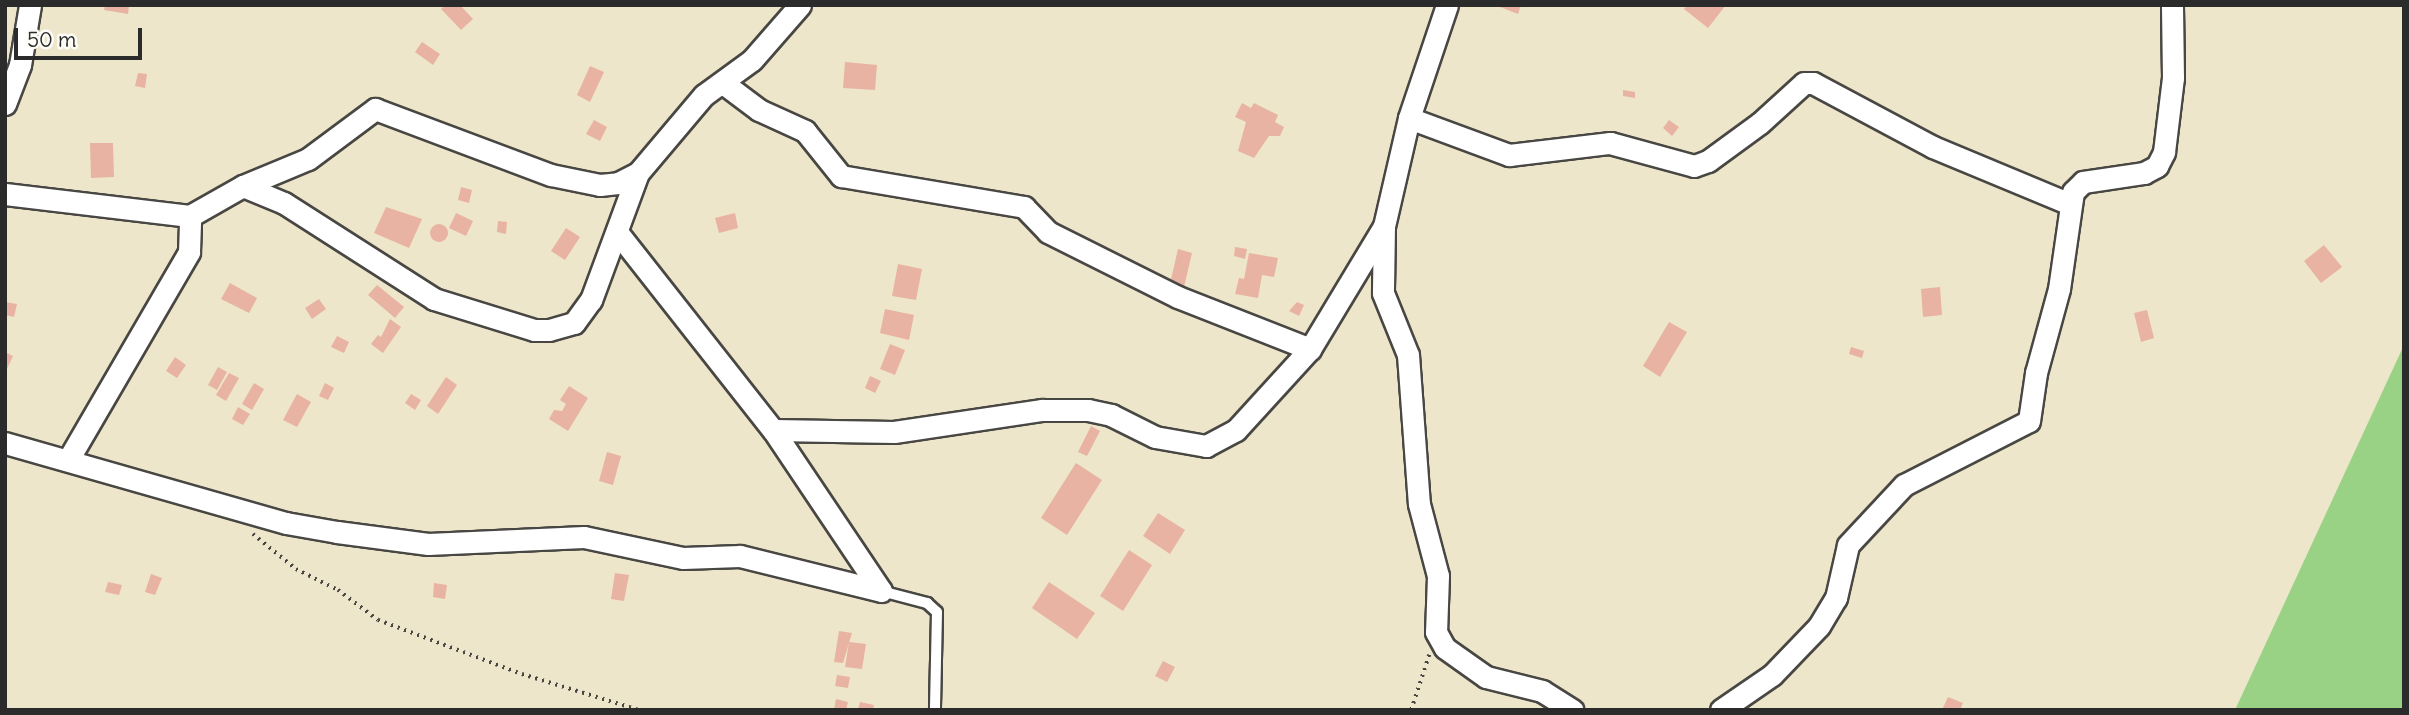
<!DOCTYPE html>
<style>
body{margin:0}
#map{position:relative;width:2409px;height:715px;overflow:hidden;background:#eee6ca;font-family:Delius,sans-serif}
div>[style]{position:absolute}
.green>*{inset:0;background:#99d285}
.building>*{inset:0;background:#e8b3a2}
.round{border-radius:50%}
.path>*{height:3.5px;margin-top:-1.75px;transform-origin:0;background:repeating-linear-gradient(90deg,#484743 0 2px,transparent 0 7px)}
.roads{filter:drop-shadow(2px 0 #484743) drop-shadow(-2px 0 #484743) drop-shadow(0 2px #484743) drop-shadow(0 -2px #484743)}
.service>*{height:10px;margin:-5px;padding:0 5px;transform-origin:5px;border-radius:5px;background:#fff}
.minor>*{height:21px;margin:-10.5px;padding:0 10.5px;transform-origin:10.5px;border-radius:10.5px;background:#fff}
span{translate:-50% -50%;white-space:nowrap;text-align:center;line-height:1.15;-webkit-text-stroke:5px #fdfcf7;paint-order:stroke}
.frame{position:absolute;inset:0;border:7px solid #2b2b2b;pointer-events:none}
.scale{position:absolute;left:14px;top:28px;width:128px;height:32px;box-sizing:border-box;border:4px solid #2b2b2b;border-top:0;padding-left:9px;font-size:21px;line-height:24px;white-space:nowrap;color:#2b2b2b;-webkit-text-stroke:5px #fdfcf7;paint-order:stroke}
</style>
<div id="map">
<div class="green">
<div style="clip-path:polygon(2404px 345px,2404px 710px,2235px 710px)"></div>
</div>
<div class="building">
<div style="clip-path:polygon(105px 5px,129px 5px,128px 14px,104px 10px)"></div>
<div style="clip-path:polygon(446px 5px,460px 5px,473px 19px,461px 30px,441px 9px)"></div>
<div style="clip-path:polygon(1495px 5px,1521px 5px,1518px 14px)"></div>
<div style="clip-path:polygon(1687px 5px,1726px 5px,1708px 28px,1684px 9px)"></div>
<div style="clip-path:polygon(422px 42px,440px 54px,433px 65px,415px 52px)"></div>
<div style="clip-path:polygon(845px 62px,877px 65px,875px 90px,843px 88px)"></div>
<div style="clip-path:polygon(590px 66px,604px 72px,590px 102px,577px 95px)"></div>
<div style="clip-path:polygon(138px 73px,147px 74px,145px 88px,135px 86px)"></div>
<div style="clip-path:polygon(1623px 90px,1635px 92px,1635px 98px,1623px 96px)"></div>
<div style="clip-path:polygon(1242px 103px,1251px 108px,1254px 103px,1278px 115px,1275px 122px,1284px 127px,1280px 136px,1269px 136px,1254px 158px,1238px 151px,1246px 122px,1235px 117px)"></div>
<div style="clip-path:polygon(594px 120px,607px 127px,600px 141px,586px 134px)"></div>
<div style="clip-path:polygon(1669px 120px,1679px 127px,1672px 136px,1663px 128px)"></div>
<div style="clip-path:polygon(90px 143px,113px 143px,114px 177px,91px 178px)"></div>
<div style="clip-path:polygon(461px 187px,472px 190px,469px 203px,458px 200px)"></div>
<div style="clip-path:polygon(386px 207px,422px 219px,409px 248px,374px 233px)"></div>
<div style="clip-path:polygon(456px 213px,473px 221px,466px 236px,449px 228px)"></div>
<div style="clip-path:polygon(735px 213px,738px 228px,719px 233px,715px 218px)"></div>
<div style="clip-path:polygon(498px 221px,507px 222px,506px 234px,497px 232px)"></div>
<div class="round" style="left:430px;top:224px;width:18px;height:18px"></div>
<div style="clip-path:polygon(566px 228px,580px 237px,565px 260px,551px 251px)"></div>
<div style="clip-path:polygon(2324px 245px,2342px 267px,2321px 283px,2304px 261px)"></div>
<div style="clip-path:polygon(1235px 247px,1247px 249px,1245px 259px,1234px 256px)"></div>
<div style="clip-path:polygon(1178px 249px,1192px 253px,1184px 287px,1170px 284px)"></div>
<div style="clip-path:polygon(1249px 253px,1278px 258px,1274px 277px,1262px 275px,1258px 298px,1235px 294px,1239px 278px,1244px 279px)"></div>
<div style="clip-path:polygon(898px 264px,922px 269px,916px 300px,892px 296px)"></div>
<div style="clip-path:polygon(230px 283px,257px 298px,249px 313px,221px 299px)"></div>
<div style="clip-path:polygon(377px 285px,404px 307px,395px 318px,368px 295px)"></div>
<div style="clip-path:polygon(1940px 287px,1942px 315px,1923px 317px,1921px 289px)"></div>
<div style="clip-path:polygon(319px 299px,326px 309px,312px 319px,305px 308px)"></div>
<div style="clip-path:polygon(5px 302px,17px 304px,14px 317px,5px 315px)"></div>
<div style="clip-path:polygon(1297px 302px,1304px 305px,1299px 316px,1289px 311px)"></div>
<div style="clip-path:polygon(885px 309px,914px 315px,909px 340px,880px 333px)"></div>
<div style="clip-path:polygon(2147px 310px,2154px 338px,2141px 342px,2134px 313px)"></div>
<div style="clip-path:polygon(390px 319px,401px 327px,383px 353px,371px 344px,378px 335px,381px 337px)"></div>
<div style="clip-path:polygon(1669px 322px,1687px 332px,1660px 377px,1643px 366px)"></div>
<div style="clip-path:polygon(337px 336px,349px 342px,344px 353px,331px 347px)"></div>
<div style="clip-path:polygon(890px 344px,905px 350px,895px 375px,880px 369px)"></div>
<div style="clip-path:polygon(1851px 347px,1864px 351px,1862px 358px,1849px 354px)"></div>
<div style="clip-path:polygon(5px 352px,13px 356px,5px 373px)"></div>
<div style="clip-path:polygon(175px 357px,186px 365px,177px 378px,166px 371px)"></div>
<div style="clip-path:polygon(218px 367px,227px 372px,217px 390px,208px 385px)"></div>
<div style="clip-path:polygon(229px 373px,239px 378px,226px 401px,216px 395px)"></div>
<div style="clip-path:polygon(870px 376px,881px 381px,875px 393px,865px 388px)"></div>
<div style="clip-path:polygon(446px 377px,457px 385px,438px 414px,427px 406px)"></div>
<div style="clip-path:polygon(254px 383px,264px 389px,252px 410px,242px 404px)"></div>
<div style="clip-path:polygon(325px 383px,334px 388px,328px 400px,319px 396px)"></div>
<div style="clip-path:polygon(569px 386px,588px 398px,568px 431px,549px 419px,554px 410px,562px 411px,566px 404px,560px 400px)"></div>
<div style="clip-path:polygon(297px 394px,311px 402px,297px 427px,283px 420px)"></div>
<div style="clip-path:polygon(411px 394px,421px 400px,415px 410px,405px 403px)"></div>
<div style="clip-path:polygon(238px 407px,250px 414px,243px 425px,232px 419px)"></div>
<div style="clip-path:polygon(1091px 426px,1100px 431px,1087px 456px,1078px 452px)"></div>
<div style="clip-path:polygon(607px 452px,621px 456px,613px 485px,599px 481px)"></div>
<div style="clip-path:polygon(1076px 463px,1102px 480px,1067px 535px,1041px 518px)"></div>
<div style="clip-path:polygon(1158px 513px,1185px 530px,1170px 554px,1143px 536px)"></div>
<div style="clip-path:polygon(1129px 550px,1152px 565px,1123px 611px,1100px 596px)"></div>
<div style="clip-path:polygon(615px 573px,629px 575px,624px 601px,611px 599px)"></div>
<div style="clip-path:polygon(151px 574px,162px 578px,155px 595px,145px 592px)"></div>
<div style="clip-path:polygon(108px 582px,122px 585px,119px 595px,105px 592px)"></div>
<div style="clip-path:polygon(1049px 582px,1095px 613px,1077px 639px,1032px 608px)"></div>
<div style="clip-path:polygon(434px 583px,447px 585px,445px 599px,433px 597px)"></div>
<div style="clip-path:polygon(839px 631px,852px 633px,843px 663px,834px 662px)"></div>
<div style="clip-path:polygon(849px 642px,866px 644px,862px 669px,845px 667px)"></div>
<div style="clip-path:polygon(1163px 661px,1175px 667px,1167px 682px,1155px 676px)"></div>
<div style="clip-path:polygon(837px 675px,850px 677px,848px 688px,835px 686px)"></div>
<div style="clip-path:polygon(1948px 697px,1963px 703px,1960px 710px,1942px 710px)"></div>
<div style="clip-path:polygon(836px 699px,848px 702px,846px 710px,834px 710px)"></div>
<div style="clip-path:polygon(860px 702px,874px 705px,873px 710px,858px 710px)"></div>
</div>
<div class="path">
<div style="left:253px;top:534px;width:55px;rotate:39.1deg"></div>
<div style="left:296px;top:569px;width:47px;rotate:26.6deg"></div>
<div style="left:338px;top:590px;width:50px;rotate:36.9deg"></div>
<div style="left:378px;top:620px;width:154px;rotate:20.6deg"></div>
<div style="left:522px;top:674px;width:122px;rotate:17.1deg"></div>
<div style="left:1411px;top:710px;width:58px;rotate:-71.9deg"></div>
</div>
<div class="roads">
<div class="service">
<div style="left:881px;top:591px;width:48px;rotate:14.6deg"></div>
<div style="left:927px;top:603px;width:13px;rotate:42deg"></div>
<div style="left:937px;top:612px;width:98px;rotate:91.2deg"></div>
</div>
<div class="minor">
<div style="left:1447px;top:5px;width:119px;rotate:108.6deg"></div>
<div style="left:1409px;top:118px;width:111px;rotate:103deg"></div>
<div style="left:1384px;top:226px;width:67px;rotate:90.9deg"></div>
<div style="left:1383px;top:293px;width:67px;rotate:68deg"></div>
<div style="left:1408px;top:355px;width:149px;rotate:85.8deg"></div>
<div style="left:1419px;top:504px;width:74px;rotate:75.2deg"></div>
<div style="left:1438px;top:576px;width:56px;rotate:92deg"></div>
<div style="left:1436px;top:632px;width:18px;rotate:61deg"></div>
<div style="left:1445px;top:648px;width:50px;rotate:35.3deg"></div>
<div style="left:1486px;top:677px;width:58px;rotate:14deg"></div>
<div style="left:1542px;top:691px;width:36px;rotate:32deg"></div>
<div style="left:723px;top:83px;width:45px;rotate:36.9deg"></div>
<div style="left:759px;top:110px;width:51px;rotate:24.5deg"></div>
<div style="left:805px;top:131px;width:58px;rotate:51.3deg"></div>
<div style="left:841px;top:176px;width:186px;rotate:9.6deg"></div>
<div style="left:1024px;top:207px;width:35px;rotate:46deg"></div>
<div style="left:1048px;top:232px;width:145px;rotate:26.6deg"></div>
<div style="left:1178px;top:297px;width:142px;rotate:21.5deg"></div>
<div style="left:5px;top:104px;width:42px;rotate:-69deg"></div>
<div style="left:20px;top:65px;width:61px;rotate:-80.5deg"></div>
<div style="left:1409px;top:118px;width:107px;rotate:20.3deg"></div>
<div style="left:1509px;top:155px;width:102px;rotate:-6.8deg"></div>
<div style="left:1610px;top:143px;width:87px;rotate:15.3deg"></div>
<div style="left:1694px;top:166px;width:15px;rotate:-20deg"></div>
<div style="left:1708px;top:161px;width:64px;rotate:-36.2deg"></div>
<div style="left:1760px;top:123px;width:59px;rotate:-42.3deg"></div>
<div style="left:1804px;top:83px;width:9px"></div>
<div style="left:1813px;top:83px;width:136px;rotate:28.1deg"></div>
<div style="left:1933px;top:147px;width:148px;rotate:22.6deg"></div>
<div style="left:243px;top:186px;width:44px;rotate:22.5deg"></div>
<div style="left:284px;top:203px;width:178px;rotate:32.6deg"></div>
<div style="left:434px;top:299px;width:105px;rotate:17.2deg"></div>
<div style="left:534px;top:330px;width:15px"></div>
<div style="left:549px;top:330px;width:26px;rotate:-16deg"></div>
<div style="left:574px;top:323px;width:29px;rotate:-54deg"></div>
<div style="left:591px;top:300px;width:135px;rotate:-69.7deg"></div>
<div style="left:5px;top:194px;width:186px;rotate:6.8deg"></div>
<div style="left:190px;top:216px;width:61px;rotate:-29.5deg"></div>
<div style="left:243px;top:186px;width:70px;rotate:-22.6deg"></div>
<div style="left:308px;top:159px;width:84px;rotate:-36.7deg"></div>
<div style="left:375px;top:109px;width:188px;rotate:20.6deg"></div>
<div style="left:551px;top:175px;width:50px;rotate:11.5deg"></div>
<div style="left:600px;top:185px;width:18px;rotate:-6deg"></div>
<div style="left:618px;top:183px;width:22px;rotate:-27deg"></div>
<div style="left:638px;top:173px;width:102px;rotate:-49.8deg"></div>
<div style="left:704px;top:95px;width:59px;rotate:-36.1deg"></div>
<div style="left:752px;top:60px;width:73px;rotate:-48.9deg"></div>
<div style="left:617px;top:232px;width:252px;rotate:51.8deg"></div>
<div style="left:773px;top:430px;width:194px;rotate:56.1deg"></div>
<div style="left:773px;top:430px;width:121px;rotate:0.9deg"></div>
<div style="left:894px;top:432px;width:150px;rotate:-8.5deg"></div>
<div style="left:1042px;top:410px;width:46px"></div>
<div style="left:1088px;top:410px;width:24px;rotate:12deg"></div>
<div style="left:1111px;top:415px;width:49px;rotate:26.6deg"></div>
<div style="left:1155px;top:437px;width:52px;rotate:10deg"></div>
<div style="left:1206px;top:446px;width:34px;rotate:-28deg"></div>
<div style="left:1236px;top:430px;width:110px;rotate:-47.6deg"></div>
<div style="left:1310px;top:349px;width:141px;rotate:-58.9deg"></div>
<div style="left:5px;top:443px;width:292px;rotate:15.9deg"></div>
<div style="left:286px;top:523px;width:52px;rotate:10deg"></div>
<div style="left:337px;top:532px;width:92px;rotate:7.5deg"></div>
<div style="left:428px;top:544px;width:156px;rotate:-2.6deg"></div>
<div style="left:584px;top:537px;width:101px;rotate:12deg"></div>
<div style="left:683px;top:558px;width:57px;rotate:-2deg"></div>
<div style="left:740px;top:556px;width:145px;rotate:13.9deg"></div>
<div style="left:68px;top:460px;width:241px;rotate:-59.8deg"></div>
<div style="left:189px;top:252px;width:36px;rotate:-88deg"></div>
<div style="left:1721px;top:710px;width:62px;rotate:-34.5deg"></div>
<div style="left:1772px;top:675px;width:68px;rotate:-46.2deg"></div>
<div style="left:1819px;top:626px;width:33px;rotate:-59deg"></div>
<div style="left:1836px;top:598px;width:54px;rotate:-77.2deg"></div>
<div style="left:1848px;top:545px;width:82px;rotate:-47deg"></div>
<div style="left:1904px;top:485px;width:140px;rotate:-27.1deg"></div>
<div style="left:2029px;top:421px;width:49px;rotate:-81.7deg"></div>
<div style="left:2036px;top:373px;width:87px;rotate:-74.7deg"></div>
<div style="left:2059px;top:289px;width:98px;rotate:-81.8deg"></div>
<div style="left:2073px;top:192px;width:14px;rotate:-45deg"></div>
<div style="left:2083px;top:182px;width:62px;rotate:-8.4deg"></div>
<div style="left:2144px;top:173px;width:15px;rotate:-28deg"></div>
<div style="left:2157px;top:166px;width:16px;rotate:-63deg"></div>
<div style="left:2164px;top:152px;width:75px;rotate:-83.1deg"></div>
<div style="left:2173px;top:78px;width:73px;rotate:-90.8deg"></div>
</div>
</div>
<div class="frame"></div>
<div class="scale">50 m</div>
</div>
